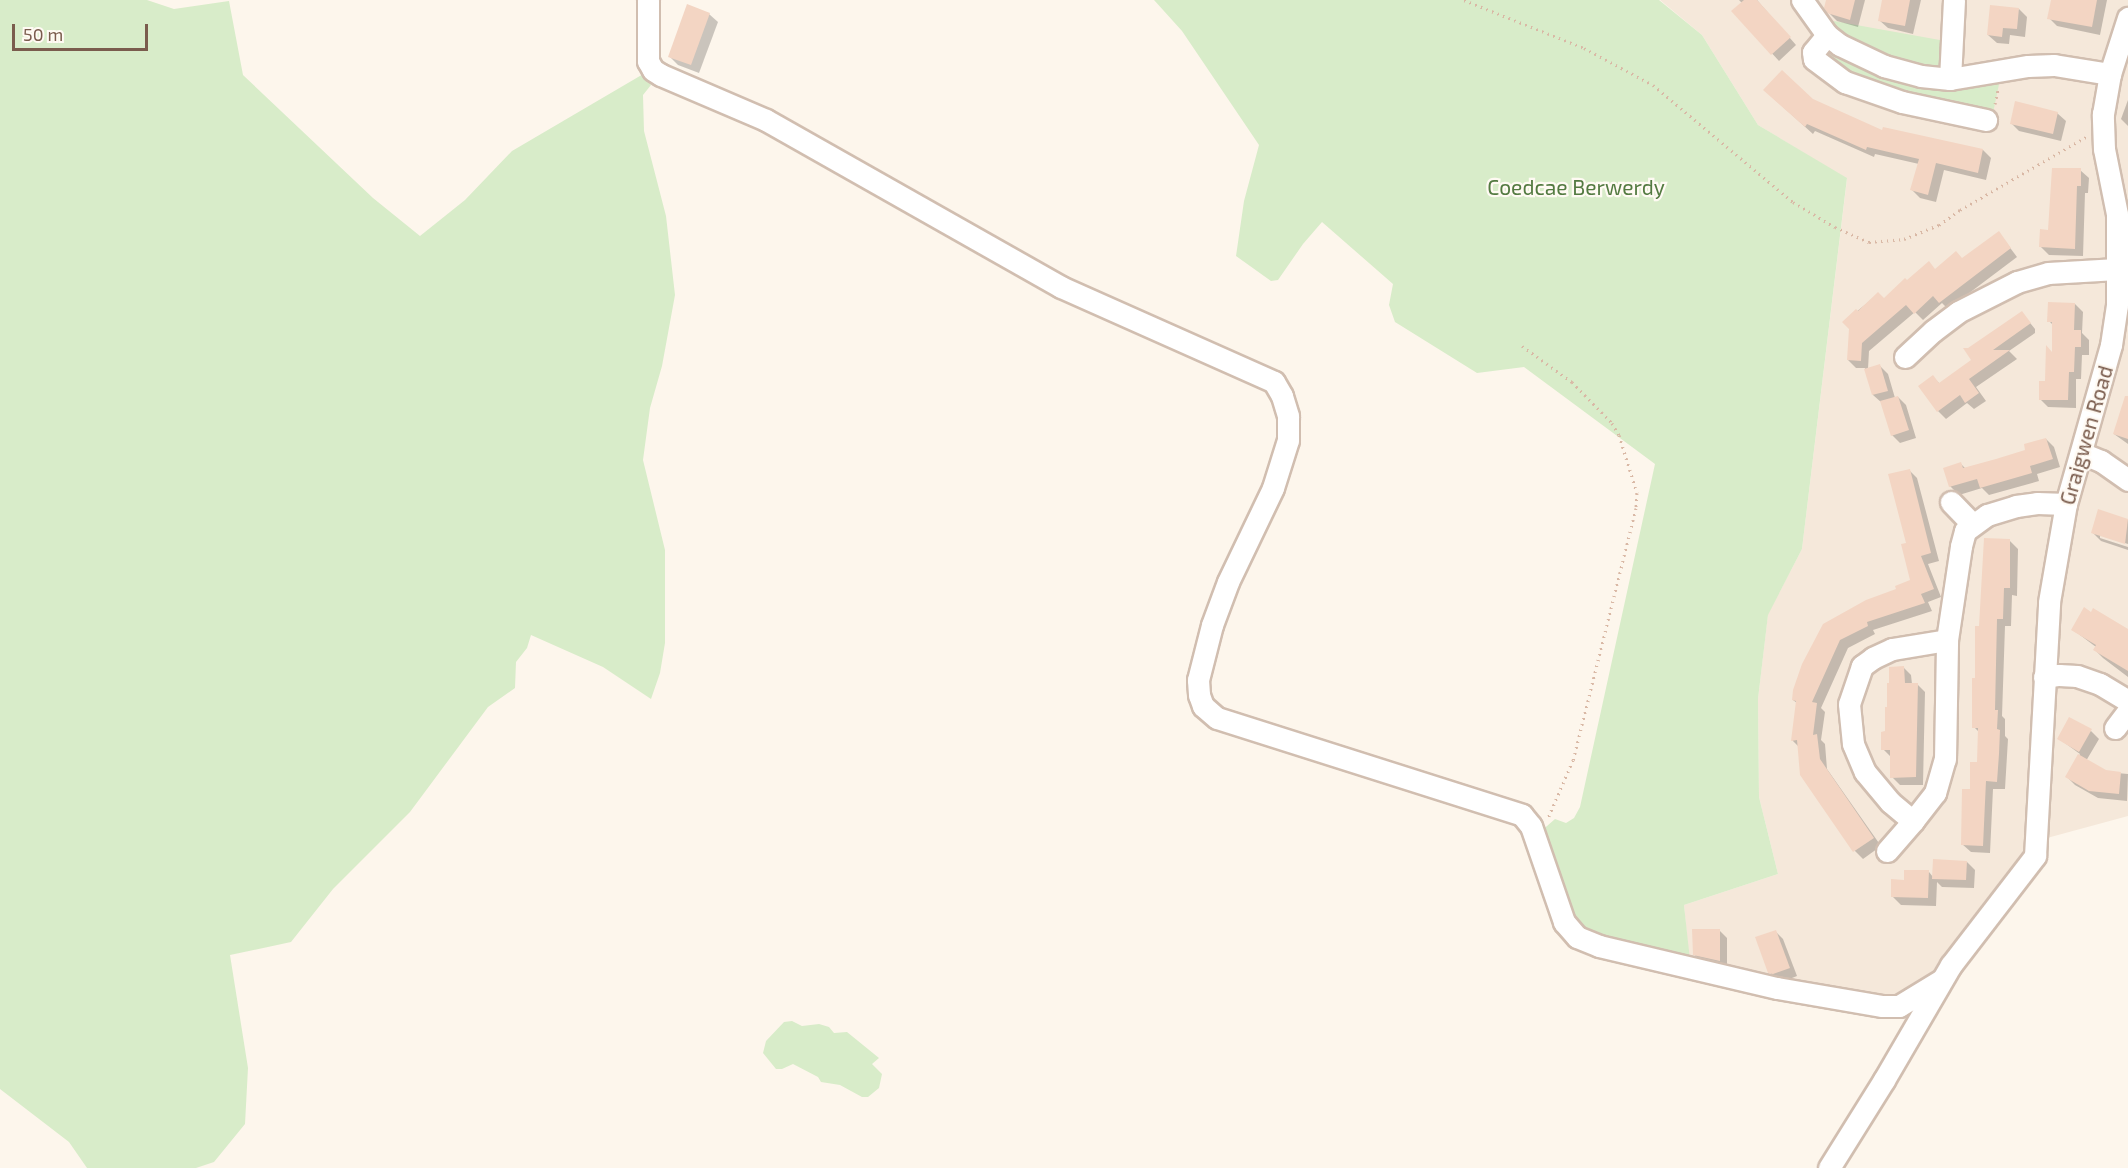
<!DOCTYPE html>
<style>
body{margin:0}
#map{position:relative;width:2128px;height:1168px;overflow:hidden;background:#fdf6ec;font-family:"Exo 2",sans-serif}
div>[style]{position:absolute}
.residential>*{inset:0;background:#f5e8da}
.green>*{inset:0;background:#d8ecc9}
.shadow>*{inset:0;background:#0003}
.building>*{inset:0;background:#f3d5c3}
.path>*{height:3px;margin-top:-1.5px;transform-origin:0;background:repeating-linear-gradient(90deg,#d9b8a5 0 1.5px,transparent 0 6px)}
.roads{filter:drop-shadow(2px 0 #d1beb0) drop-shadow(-2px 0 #d1beb0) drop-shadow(0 2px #d1beb0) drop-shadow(0 -2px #d1beb0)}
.minor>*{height:21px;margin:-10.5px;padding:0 10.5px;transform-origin:10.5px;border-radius:10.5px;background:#fff}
span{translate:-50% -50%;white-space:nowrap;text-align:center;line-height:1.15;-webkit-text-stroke:4.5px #fffaf3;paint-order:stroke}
.park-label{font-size:21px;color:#537a41}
.street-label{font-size:21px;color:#7a5c4d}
.scale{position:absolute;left:12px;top:24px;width:136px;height:27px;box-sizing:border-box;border:3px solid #7a5c4d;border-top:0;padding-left:8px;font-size:18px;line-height:21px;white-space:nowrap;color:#7a5c4d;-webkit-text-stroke:4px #fffaf3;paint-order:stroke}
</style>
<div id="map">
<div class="residential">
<div style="clip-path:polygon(1660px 0,2128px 0,2128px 816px,2036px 841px,1940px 981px,1899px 1006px,1690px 968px,1684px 905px,1778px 874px,1759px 797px,1758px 699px,1768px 614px,1802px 549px,1847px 179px,1758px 125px,1702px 35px)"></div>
</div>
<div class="green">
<div style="clip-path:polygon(0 0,147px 0,174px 9px,229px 1px,243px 75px,373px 198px,420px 236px,465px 200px,512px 151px,645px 73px,651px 85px,643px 95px,644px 131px,666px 216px,675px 295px,662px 366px,650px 408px,643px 460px,665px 550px,665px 643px,660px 673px,651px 699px,603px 667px,531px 635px,527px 648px,516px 662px,515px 688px,488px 707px,410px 812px,333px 889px,291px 942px,230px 955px,248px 1068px,245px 1124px,214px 1162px,196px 1168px,87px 1168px,69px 1142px,0 1089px)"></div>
<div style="clip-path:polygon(1154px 0,1659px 0,1702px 35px,1758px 125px,1847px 178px,1802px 549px,1768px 615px,1758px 699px,1759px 797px,1778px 874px,1684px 905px,1690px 960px,1581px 932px,1568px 917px,1539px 833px,1555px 819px,1566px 823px,1574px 818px,1580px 807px,1655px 464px,1524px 367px,1477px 373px,1395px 322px,1389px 305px,1393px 284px,1322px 222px,1303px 244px,1278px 280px,1271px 281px,1236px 256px,1244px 201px,1259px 145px,1182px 31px)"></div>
<div style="clip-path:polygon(1834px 21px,1951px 42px,1950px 79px,2002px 70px,1993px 113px,1902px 102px,1814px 59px)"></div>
<div style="clip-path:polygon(792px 1021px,802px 1026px,819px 1024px,829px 1027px,834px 1033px,847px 1032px,879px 1058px,872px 1064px,882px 1074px,879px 1088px,868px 1097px,862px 1097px,840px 1085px,821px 1082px,818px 1077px,793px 1064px,782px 1069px,776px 1069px,763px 1053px,766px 1041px,784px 1022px)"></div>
</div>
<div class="shadow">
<div style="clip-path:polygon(1739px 0,1757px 0,1796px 45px,1779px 61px,1733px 11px,1742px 3px)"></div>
<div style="clip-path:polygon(1827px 0,1865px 0,1858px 27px,1837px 21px,1828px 12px)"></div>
<div style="clip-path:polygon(1885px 0,1921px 0,1913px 34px,1888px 28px,1879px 20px)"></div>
<div style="clip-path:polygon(2072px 0,2107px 0,2100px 35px,2057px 26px,2049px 18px)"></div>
<div style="clip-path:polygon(2019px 9px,2027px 17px,2025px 37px,2010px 35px,2009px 44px,1997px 43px,1988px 35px)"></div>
<div style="clip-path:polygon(709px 14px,718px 22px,699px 73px,678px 65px,670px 57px)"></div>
<div style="clip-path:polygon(1773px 98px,1812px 100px,1883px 132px,1983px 150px,1991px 158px,1986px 180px,1944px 170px,1936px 202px,1920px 198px,1912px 190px,1919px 164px,1875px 154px,1874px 157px,1815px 131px,1813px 134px)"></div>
<div style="clip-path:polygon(2128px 100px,2128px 126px,2121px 119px)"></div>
<div style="clip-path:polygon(2057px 113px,2066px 121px,2061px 141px,2019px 131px,2011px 123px)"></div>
<div style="clip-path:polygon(2080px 170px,2089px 178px,2088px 193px,2085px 193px,2083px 256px,2049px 255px,2040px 246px)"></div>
<div style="clip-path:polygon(1999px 233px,2017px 257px,1948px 309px,1942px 303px,1923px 320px,1915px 312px,1869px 351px,1868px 369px,1880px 366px,1888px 374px,1895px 398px,1898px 397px,1906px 405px,1916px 438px,1900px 443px,1892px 435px,1882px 403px,1873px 395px,1865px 368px,1856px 368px,1848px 360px,1850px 329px,1844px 322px,1878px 294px,1884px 300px,1907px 282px,1962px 259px)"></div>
<div style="clip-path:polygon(2075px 304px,2083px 312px,2082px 333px,2089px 340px,2089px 355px,2082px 355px,2081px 379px,2076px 379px,2076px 408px,2048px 407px,2040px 399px,2054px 355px,2054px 326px,2049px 321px)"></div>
<div style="clip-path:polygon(2022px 313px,2035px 329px,2035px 333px,2009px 351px,2017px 359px,1976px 387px,1986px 401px,1974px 409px,1967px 403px,1946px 419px,1938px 411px,1933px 377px,1940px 384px,1973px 360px)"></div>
<div style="clip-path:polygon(2128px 415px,2128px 444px,2114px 434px)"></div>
<div style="clip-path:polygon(2046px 439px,2054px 447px,2060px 467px,2037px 474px,2039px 481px,1989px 495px,1982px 488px,1959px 495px,1950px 486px,1961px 464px,1966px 469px,2027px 451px)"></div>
<div style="clip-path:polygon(1909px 470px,1917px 478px,1939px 561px,1928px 564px,1941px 597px,1928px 602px,1932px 611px,1873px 630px,1875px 634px,1848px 648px,1821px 708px,1825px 712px,1821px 740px,1825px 744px,1827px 769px,1881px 846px,1863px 859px,1855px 851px,1799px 747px,1792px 740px,1797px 703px,1793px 700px,1803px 665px,1912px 581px,1908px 544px)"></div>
<div style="clip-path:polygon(2099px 511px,2128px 520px,2128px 544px,2100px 535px,2100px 538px,2128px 547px,2128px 550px,2101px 541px,2093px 533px)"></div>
<div style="clip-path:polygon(2009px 540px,2018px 549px,2017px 596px,2012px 595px,2011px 626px,2005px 626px,2002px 716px,2005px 719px,2005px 736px,2008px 739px,2005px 789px,1993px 789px,1990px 853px,1971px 852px,1962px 844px,1978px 763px,1979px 732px,1974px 727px,1981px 628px)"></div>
<div style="clip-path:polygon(2072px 629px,2128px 631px,2128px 677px,2103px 658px,2095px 650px,2096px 647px)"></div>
<div style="clip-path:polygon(1903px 667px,1911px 675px,1912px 684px,1917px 684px,1925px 692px,1923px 785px,1900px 785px,1892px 777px,1892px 758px,1883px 749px)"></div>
<div style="clip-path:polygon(2091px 731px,2099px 739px,2086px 761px,2106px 772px,2128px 774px,2127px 801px,2098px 798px,2075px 785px,2067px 777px,2080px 754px,2058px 738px)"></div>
<div style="clip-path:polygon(1967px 862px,1975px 870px,1974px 888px,1942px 887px,1937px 882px,1936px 906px,1901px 905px,1893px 897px,1905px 881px,1929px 872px,1933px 877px)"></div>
<div style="clip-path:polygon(1719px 930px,1727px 938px,1727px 968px,1702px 963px,1694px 954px)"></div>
<div style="clip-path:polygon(1775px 931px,1783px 939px,1797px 976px,1782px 982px,1769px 972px)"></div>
</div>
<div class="building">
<div style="clip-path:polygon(1744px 0,1757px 0,1791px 37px,1771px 55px,1731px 11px)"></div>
<div style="clip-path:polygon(1826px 0,1855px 0,1850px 20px,1827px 13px,1824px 8px)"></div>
<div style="clip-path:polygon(1882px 0,1910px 0,1905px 26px,1878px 21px)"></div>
<div style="clip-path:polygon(2051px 0,2097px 0,2092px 27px,2047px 19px)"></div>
<div style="clip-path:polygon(687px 4px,710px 13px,691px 65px,668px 57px)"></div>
<div style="clip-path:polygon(1990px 5px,2019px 8px,2017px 29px,2003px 28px,2002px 37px,1987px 35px)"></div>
<div style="clip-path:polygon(1782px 70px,1813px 99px,1882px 130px,1883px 127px,1983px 149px,1978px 173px,1936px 163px,1928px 195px,1910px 190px,1919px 159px,1867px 147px,1866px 150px,1807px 124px,1805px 127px,1763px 90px)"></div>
<div style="clip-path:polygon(2015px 101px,2058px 112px,2053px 134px,2010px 124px)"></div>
<div style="clip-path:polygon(2052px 168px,2081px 168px,2081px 186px,2077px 186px,2075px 249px,2039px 247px,2040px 229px,2048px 230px)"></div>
<div style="clip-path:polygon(1999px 231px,2011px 248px,1939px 303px,1933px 296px,1914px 314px,1906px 305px,1862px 343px,1861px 361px,1847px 360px,1849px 329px,1842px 322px,1856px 309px,1858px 311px,1878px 292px,1884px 298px,1905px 278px,1907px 280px,1929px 261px,1935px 269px,1956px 251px,1962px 258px)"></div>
<div style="clip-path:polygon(2048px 302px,2075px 303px,2074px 330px,2081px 330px,2081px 347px,2075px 347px,2074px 372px,2069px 372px,2068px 400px,2039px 400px,2039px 381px,2045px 381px,2046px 345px,2052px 352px,2052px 322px,2047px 322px)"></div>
<div style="clip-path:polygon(2022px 311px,2031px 323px,1993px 350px,2010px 350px,1969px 379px,1979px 393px,1965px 403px,1960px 395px,1937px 412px,1918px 386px,1933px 375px,1939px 383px,1971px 360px,1963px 348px,1968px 348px)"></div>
<div style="clip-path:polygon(1880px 364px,1888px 391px,1872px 395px,1864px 369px)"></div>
<div style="clip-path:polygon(1898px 396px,1909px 430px,1891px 436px,1880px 401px)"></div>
<div style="clip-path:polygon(2125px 396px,2128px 396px,2128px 439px,2113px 434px)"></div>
<div style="clip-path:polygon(2046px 438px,2053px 459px,2030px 466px,2032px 473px,1980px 488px,1977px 479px,1949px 487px,1943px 468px,1961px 462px,1963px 468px,1996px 459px,2025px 450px,2024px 444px)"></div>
<div style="clip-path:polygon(1910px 469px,1931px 553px,1921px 556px,1934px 589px,1921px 594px,1925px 603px,1867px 622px,1868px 626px,1840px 640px,1812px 702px,1817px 703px,1813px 735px,1817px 734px,1820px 759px,1874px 838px,1853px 852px,1800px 775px,1797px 740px,1791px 741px,1796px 701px,1792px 700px,1793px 690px,1802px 664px,1823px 624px,1866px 600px,1896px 589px,1895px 586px,1910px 580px,1901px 544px,1906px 543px,1888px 474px)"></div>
<div style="clip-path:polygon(2098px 509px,2128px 519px,2125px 544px,2091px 533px)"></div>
<div style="clip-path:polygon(1984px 538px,2010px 539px,2010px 588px,2004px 588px,2003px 619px,1997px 619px,1995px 710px,1998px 710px,1997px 729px,2000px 730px,1999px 754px,1997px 782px,1986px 781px,1983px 846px,1961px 845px,1962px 789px,1970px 789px,1970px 762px,1977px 762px,1978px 728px,1972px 728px,1972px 678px,1975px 678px,1975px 626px,1979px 626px)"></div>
<div style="clip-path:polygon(2084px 607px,2091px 612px,2093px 608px,2128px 629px,2128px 671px,2093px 650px,2096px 645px,2071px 630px)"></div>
<div style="clip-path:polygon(1904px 666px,1905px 683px,1918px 683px,1916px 777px,1890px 778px,1890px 750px,1881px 750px,1881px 732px,1885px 731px,1885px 707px,1887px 707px,1887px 683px,1889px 683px,1889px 667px)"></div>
<div style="clip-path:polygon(2069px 717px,2092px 729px,2079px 752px,2057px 739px)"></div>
<div style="clip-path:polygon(2078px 754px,2106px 770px,2121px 772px,2119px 794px,2089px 791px,2065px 777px)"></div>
<div style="clip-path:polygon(1933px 859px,1967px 861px,1966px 880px,1932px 879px)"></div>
<div style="clip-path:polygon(1904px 870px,1929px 870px,1928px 898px,1891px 897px,1891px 879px,1904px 880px)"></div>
<div style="clip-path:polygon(1692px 929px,1720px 929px,1720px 961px,1693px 955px)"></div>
<div style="clip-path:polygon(1776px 930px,1790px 968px,1773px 974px,1768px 973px,1755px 937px)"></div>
</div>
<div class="path">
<div style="left:1464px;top:0;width:129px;rotate:21.8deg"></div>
<div style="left:1584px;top:48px;width:78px;rotate:28.2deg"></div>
<div style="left:1653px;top:85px;width:182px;rotate:39.9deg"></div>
<div style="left:1793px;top:202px;width:49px;rotate:30.8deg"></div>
<div style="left:1835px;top:227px;width:37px;rotate:24deg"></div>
<div style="left:1869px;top:242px;width:35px;rotate:-5deg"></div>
<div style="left:1904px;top:239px;width:38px;rotate:-22deg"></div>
<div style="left:1939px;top:225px;width:26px;rotate:-36deg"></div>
<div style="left:1960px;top:210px;width:146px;rotate:-30.1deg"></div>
<div style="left:1995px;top:104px;width:14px;rotate:-78deg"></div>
<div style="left:1522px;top:346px;width:62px;rotate:35.8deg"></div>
<div style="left:1572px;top:382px;width:57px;rotate:45.7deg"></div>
<div style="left:1612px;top:423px;width:14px;rotate:60deg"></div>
<div style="left:1619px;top:435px;width:61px;rotate:72.8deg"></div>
<div style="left:1637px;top:493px;width:15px;rotate:94deg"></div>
<div style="left:1636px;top:508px;width:260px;rotate:104deg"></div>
<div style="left:1573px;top:760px;width:63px;rotate:113.3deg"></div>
</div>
<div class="roads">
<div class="minor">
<div style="left:648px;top:0;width:61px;rotate:90deg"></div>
<div style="left:648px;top:61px;width:10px;rotate:61deg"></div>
<div style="left:653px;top:70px;width:9px;rotate:32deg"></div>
<div style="left:661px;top:75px;width:114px;rotate:23.2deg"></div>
<div style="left:766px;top:120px;width:339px;rotate:29.5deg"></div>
<div style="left:1061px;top:287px;width:233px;rotate:24deg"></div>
<div style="left:1274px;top:382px;width:16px;rotate:60deg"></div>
<div style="left:1282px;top:396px;width:21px;rotate:73deg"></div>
<div style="left:1288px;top:416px;width:24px;rotate:90deg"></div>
<div style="left:1288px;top:440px;width:50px;rotate:107.4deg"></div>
<div style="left:1273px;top:488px;width:104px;rotate:115.6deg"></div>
<div style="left:1228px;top:582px;width:46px;rotate:110.4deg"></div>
<div style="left:1212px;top:625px;width:57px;rotate:104.3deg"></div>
<div style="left:1198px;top:680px;width:15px;rotate:86deg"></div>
<div style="left:1199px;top:695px;width:12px;rotate:70deg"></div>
<div style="left:1203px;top:706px;width:18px;rotate:41deg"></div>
<div style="left:1217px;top:718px;width:320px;rotate:17.6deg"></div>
<div style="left:1522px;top:815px;width:14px;rotate:51deg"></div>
<div style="left:1531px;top:826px;width:102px;rotate:71deg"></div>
<div style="left:1564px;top:922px;width:20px;rotate:49deg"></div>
<div style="left:1577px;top:937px;width:24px;rotate:22deg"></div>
<div style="left:1599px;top:946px;width:183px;rotate:13.3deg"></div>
<div style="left:1777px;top:988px;width:107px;rotate:9.7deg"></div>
<div style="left:1882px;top:1006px;width:17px"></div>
<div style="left:1899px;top:1006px;width:48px;rotate:-31.4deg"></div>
<div style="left:1802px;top:0;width:43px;rotate:54.5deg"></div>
<div style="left:1827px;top:35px;width:16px;rotate:38deg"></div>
<div style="left:1840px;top:45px;width:49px;rotate:25.5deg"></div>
<div style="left:1884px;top:66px;width:38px;rotate:15deg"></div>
<div style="left:1921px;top:76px;width:29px;rotate:6deg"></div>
<div style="left:1950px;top:79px;width:79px;rotate:-9.5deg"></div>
<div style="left:2028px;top:66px;width:26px;rotate:-2deg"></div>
<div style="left:2054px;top:65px;width:57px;rotate:9.1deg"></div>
<div style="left:1827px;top:35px;width:22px;rotate:129deg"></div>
<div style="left:1813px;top:52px;width:7px;rotate:82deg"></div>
<div style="left:1814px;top:59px;width:39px;rotate:37deg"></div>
<div style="left:1845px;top:82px;width:60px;rotate:19.3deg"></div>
<div style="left:1902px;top:102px;width:86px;rotate:12.1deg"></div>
<div style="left:1950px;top:79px;width:79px;rotate:-87.1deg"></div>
<div style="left:1905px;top:357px;width:38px;rotate:-43deg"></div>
<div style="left:1933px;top:331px;width:31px;rotate:-37deg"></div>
<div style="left:1958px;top:312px;width:66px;rotate:-27deg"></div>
<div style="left:2017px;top:282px;width:32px;rotate:-16deg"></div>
<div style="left:2048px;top:273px;width:69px;rotate:-3.3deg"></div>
<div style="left:2081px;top:453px;width:22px;rotate:22deg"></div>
<div style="left:2101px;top:461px;width:33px;rotate:35deg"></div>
<div style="left:1951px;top:502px;width:30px;rotate:46deg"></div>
<div style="left:1947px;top:640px;width:56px;rotate:170.7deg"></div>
<div style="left:1892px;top:649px;width:21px;rotate:155deg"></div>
<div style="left:1873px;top:658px;width:14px;rotate:144deg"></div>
<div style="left:1862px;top:666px;width:40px;rotate:108.9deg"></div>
<div style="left:1849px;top:704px;width:40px;rotate:84.3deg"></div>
<div style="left:1853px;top:744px;width:30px;rotate:67deg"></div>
<div style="left:1865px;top:772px;width:39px;rotate:50deg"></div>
<div style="left:1890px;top:802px;width:30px;rotate:40deg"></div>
<div style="left:1913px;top:821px;width:36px;rotate:-52deg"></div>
<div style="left:1935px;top:793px;width:35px;rotate:-74deg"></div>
<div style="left:1945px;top:759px;width:119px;rotate:-89deg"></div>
<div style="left:1947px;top:640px;width:95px;rotate:-81.5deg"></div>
<div style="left:1961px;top:546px;width:16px;rotate:-75deg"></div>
<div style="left:1965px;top:531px;width:27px;rotate:-36deg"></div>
<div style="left:1987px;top:515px;width:30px;rotate:-17deg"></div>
<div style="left:2016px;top:506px;width:21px;rotate:-8deg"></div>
<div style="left:2037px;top:503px;width:29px;rotate:2deg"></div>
<div style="left:2044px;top:677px;width:15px;rotate:-8deg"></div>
<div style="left:2059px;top:675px;width:18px;rotate:3deg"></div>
<div style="left:2077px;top:676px;width:24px;rotate:19deg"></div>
<div style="left:2100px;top:684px;width:33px;rotate:31deg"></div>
<div style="left:2115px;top:728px;width:21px;rotate:-53deg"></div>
<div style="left:1887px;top:851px;width:40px;rotate:-49deg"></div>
<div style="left:1829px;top:1168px;width:104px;rotate:-58deg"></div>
<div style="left:1884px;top:1080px;width:133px;rotate:-59.8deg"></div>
<div style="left:1951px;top:965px;width:138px;rotate:-52.4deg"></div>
<div style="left:2035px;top:856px;width:254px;rotate:-86.8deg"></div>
<div style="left:2049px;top:602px;width:99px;rotate:-80.2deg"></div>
<div style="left:2066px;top:504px;width:165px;rotate:-74.2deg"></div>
<div style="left:2111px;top:345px;width:40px;rotate:-81.5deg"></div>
<div style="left:2117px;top:305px;width:91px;rotate:-90deg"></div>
<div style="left:2117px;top:214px;width:66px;rotate:-101.3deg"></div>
<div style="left:2104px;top:149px;width:35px;rotate:-92deg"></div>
<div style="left:2103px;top:114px;width:41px;rotate:-80.1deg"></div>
<div style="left:2110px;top:74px;width:59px;rotate:-72.2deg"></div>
</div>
</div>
<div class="park-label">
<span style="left:1576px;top:187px">Coedcae Berwerdy</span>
</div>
<div class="street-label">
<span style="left:2086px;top:435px;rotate:-74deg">Graigwen Road</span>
</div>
<div class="scale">50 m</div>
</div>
